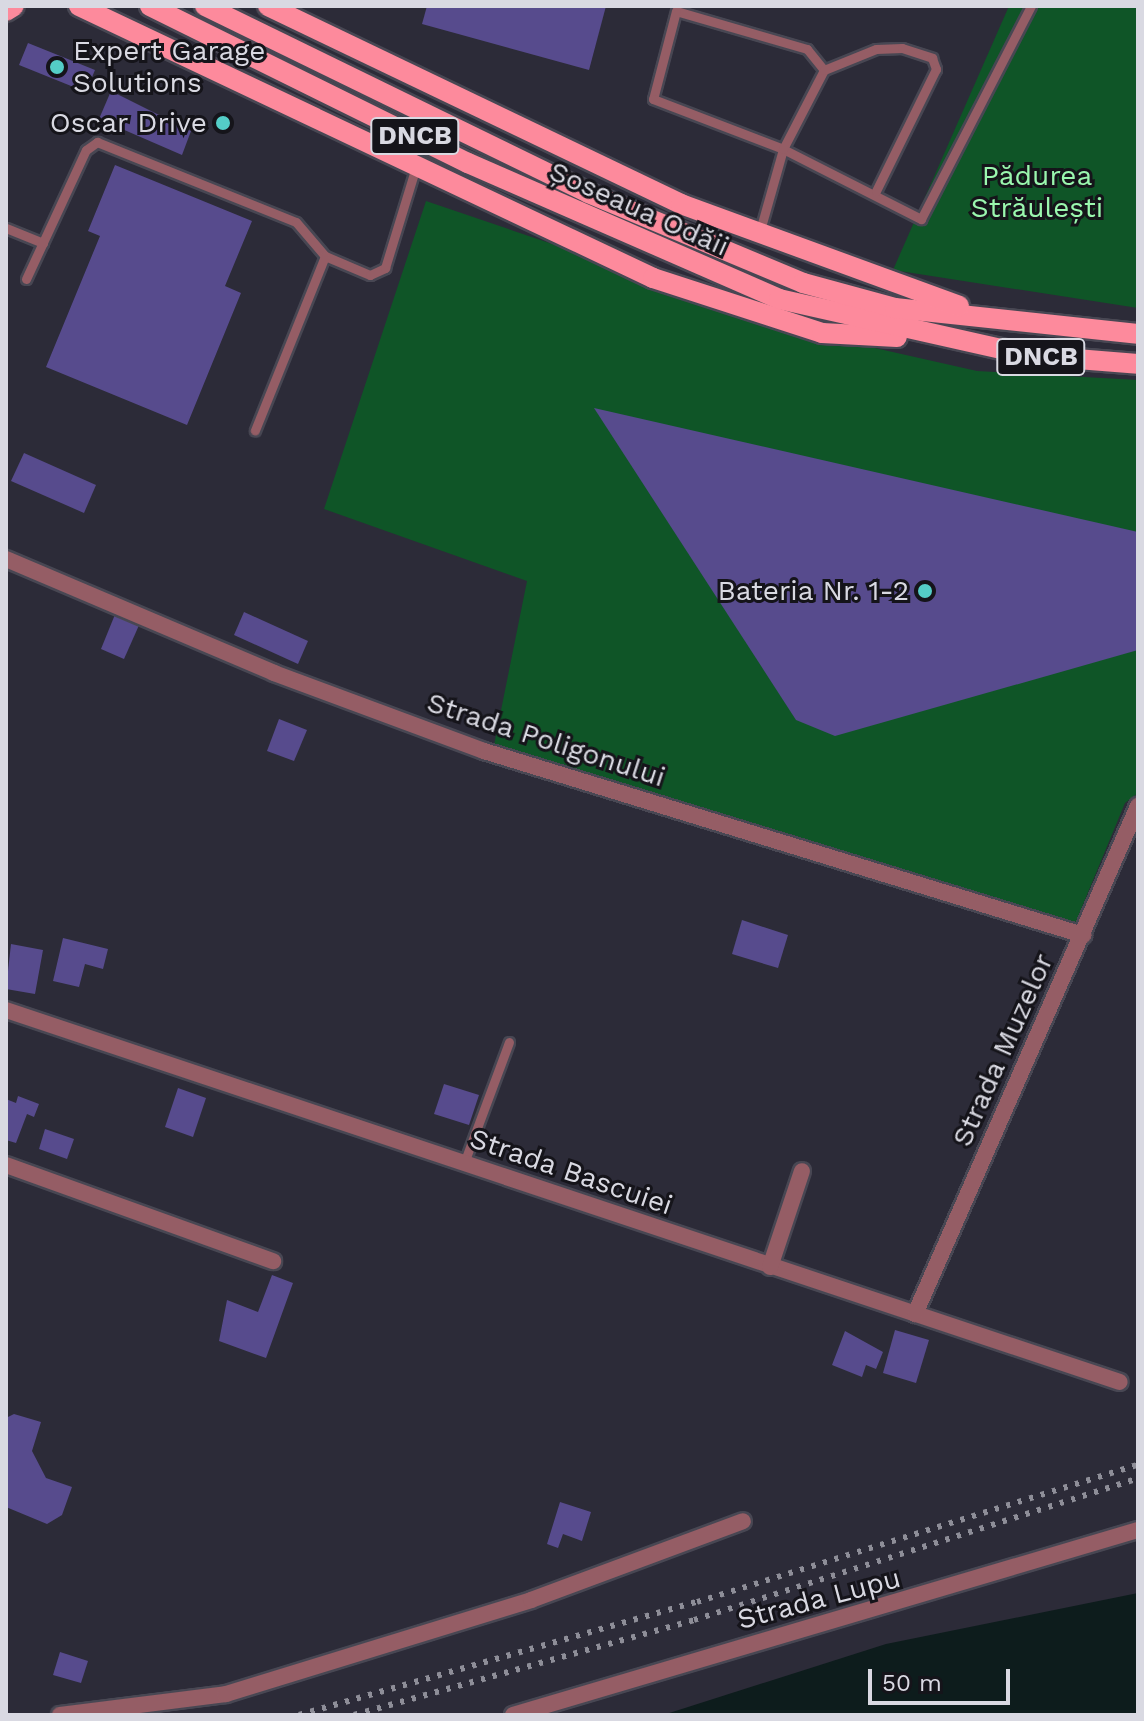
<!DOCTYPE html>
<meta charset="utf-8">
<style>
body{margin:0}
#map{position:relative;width:1144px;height:1721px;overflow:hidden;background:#2c2b38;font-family:"Work Sans",sans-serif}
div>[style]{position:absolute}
.green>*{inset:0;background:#0f5527}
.water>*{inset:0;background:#0d1c1c}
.building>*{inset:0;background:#574b8d}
.roads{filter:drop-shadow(2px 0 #484753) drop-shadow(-2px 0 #484753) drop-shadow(0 2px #484753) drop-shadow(0 -2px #484753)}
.service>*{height:9px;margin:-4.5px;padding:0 4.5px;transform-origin:4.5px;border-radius:4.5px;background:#955d65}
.minor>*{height:16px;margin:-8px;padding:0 8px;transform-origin:8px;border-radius:8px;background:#955d65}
.primary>*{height:20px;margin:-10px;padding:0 10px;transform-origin:10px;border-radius:10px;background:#fd8a9c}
.rail>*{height:6px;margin-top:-3px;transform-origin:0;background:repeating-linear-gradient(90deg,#8e8e98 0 4px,transparent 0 12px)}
.dots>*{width:22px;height:22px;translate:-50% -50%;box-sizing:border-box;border:4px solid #15141a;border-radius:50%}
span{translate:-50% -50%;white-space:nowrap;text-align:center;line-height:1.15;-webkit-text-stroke:6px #15141a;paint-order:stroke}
.shield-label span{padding:2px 6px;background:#15141a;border:2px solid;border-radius:6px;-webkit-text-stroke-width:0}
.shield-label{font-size:26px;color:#d9d9e2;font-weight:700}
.poi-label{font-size:28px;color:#d9d9e2}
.left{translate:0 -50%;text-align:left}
.right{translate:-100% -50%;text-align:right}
.park-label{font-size:28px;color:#9af7ae}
.street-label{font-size:28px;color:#d9d9e2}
.frame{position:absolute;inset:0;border:8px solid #d9d9e2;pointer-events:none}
.scale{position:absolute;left:868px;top:1669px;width:142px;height:36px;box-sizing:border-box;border:4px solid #d9d9e2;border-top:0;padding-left:10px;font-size:24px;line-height:28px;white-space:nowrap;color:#d9d9e2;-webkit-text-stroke:6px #15141a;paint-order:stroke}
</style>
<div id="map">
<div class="green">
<div style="clip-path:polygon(1009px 6px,1138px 6px,1138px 308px,893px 270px)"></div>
<div style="clip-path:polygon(426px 201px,826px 337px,977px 371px,1138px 380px,1138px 793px,1125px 803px,1072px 931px,494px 745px,527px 581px,324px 509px)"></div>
</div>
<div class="water">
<div style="clip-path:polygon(1138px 1593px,1138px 1715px,663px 1715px,886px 1644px)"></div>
</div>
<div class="building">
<div style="clip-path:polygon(427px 6px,606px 6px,589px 70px,422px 24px)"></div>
<div style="clip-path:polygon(28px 43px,95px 70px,86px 92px,19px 65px)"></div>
<div style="clip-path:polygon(111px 91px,191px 131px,182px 155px,99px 119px)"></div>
<div style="clip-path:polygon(115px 165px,252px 221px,225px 286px,241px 293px,187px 425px,46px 367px,100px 236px,88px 231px)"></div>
<div style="clip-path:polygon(594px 408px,1138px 532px,1138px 650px,835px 736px,796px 720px)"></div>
<div style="clip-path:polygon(24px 453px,96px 485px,84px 513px,11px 481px)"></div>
<div style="clip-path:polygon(116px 612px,140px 623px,124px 659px,101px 649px)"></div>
<div style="clip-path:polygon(244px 612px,308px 641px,298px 664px,234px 635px)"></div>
<div style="clip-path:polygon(279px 719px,307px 730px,294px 761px,267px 751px)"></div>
<div style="clip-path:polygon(742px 920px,788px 935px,778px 968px,732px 954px)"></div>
<div style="clip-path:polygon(63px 938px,108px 949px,103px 969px,85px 964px,79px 987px,53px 981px)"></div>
<div style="clip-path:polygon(11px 944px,43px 950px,35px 994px,6px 989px)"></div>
<div style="clip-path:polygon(444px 1084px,479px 1095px,469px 1125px,434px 1114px)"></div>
<div style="clip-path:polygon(178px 1088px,206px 1098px,193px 1137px,165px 1127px)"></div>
<div style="clip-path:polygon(18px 1096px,39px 1104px,34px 1117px,27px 1114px,16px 1143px,6px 1140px,6px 1099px,16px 1103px)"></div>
<div style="clip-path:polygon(45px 1129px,74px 1139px,67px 1159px,39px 1149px)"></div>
<div style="clip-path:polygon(272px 1275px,293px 1283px,266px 1358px,219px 1341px,227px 1300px,258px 1312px)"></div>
<div style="clip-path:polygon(895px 1330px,929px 1340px,916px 1383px,883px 1373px)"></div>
<div style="clip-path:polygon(845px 1331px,883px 1352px,876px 1369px,866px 1365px,862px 1377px,832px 1365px)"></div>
<div style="clip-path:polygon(14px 1414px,41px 1422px,32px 1451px,46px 1478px,72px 1487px,62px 1515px,47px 1524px,6px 1507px,6px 1418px)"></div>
<div style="clip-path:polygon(560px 1502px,591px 1512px,582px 1541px,563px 1534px,558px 1548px,547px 1544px)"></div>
<div style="clip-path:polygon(60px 1652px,88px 1661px,81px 1683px,53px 1675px)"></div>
</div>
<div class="roads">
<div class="service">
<div style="left:824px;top:70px;width:27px;rotate:-129deg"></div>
<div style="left:807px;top:49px;width:136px;rotate:-163.8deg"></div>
<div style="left:676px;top:11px;width:91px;rotate:104.6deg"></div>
<div style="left:653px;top:99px;width:139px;rotate:21deg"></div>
<div style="left:783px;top:149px;width:155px;rotate:26.9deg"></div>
<div style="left:921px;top:219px;width:240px;rotate:-62.7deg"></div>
<div style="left:6px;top:228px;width:40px;rotate:22deg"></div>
<div style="left:759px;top:234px;width:88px;rotate:-74.2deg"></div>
<div style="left:783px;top:149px;width:89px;rotate:-62.6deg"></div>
<div style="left:824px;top:70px;width:56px;rotate:-22deg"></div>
<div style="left:876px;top:49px;width:26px;rotate:-2deg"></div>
<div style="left:902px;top:48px;width:32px;rotate:18deg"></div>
<div style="left:932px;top:58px;width:12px;rotate:70deg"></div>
<div style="left:936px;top:69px;width:136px;rotate:116.2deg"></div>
<div style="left:325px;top:256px;width:49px;rotate:22.9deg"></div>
<div style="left:370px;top:275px;width:17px;rotate:-25deg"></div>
<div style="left:385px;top:268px;width:102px;rotate:-73deg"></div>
<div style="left:26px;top:279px;width:142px;rotate:-65.1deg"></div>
<div style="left:86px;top:150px;width:14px;rotate:-36deg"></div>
<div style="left:97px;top:142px;width:214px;rotate:21.9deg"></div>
<div style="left:296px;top:222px;width:45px;rotate:49.5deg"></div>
<div style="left:325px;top:256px;width:188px;rotate:111.9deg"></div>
<div style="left:464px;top:1163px;width:129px;rotate:-69.6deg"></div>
</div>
<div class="minor">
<div style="left:6px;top:559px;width:291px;rotate:23deg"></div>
<div style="left:274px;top:673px;width:224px;rotate:20.4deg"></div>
<div style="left:484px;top:751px;width:627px;rotate:17.08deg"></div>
<div style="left:6px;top:1010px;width:1174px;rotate:18.47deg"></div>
<div style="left:6px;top:1165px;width:284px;rotate:19.8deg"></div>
<div style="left:770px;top:1267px;width:101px;rotate:-71.6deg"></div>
<div style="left:915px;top:1314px;width:555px;rotate:-66.3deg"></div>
<div style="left:60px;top:1715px;width:167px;rotate:-7.2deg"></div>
<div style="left:226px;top:1694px;width:319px;rotate:-17.1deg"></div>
<div style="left:531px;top:1600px;width:226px;rotate:-20.4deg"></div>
<div style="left:513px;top:1715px;width:652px;rotate:-16.49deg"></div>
</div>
<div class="primary">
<div style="left:79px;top:6px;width:635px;rotate:25.35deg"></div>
<div style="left:653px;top:278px;width:178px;rotate:18deg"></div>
<div style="left:822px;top:333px;width:75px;rotate:3.1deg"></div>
<div style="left:150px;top:6px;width:355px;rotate:26.3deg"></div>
<div style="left:468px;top:163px;width:339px;rotate:23.6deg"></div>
<div style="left:779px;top:299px;width:254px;rotate:12.7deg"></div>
<div style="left:1027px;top:355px;width:111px;rotate:4.6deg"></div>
<div style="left:205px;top:6px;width:426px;rotate:26deg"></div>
<div style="left:588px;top:193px;width:233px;rotate:22.7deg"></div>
<div style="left:803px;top:283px;width:95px;rotate:15.2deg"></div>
<div style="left:895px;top:308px;width:244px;rotate:6.1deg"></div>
<div style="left:268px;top:6px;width:458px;rotate:25.6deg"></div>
<div style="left:681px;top:204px;width:296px;rotate:20.1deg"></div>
<div style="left:6px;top:11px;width:9px;rotate:-32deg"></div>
</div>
</div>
<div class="rail">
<div style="left:299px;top:1715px;width:414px;rotate:-15.9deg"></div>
<div style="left:697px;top:1602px;width:462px;rotate:-17.3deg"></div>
<div style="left:354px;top:1715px;width:353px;rotate:-15.6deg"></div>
<div style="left:694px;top:1620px;width:466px;rotate:-17.7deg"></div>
</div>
<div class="dots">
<div style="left:57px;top:67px;background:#54cdc7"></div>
<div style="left:223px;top:123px;background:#54cdc7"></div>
<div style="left:925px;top:591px;background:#54cdc7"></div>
</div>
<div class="shield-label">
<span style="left:415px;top:136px">DNCB</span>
<span style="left:1041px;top:357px">DNCB</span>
</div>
<div class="poi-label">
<span class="left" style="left:73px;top:67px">Expert Garage<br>Solutions</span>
<span class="right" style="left:207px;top:123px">Oscar Drive</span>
<span class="right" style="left:909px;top:591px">Bateria Nr. 1-2</span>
</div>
<div class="park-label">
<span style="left:1037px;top:192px">Pădurea<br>Străulești</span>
</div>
<div class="street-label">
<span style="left:639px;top:209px;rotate:24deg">Șoseaua Odăii</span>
<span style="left:546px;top:740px;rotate:18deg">Strada Poligonului</span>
<span style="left:1003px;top:1050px;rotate:-66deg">Strada Muzelor</span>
<span style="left:571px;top:1172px;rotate:19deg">Strada Bascuiei</span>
<span style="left:819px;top:1599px;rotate:-15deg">Strada Lupu</span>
</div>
<div class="frame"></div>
<div class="scale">50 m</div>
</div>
